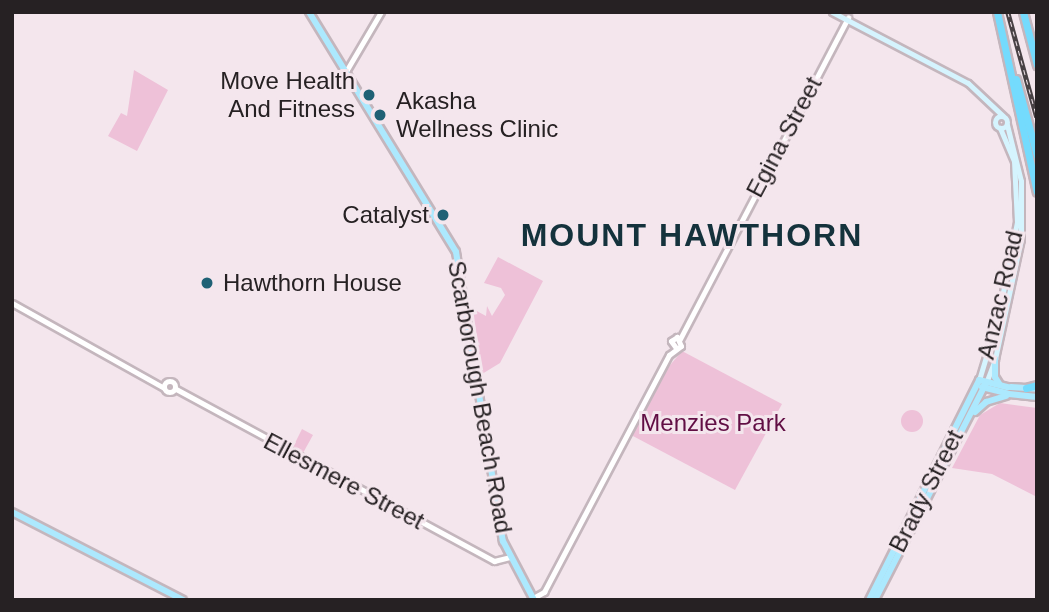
<!DOCTYPE html>
<style>
body{margin:0}
#map{position:relative;width:1049px;height:612px;overflow:hidden;background:#f4e6ed;font-family:Helvetica,sans-serif}
div>[style]{position:absolute}
.green>*{inset:0;background:#eec1d8}
.round{border-radius:50%}
.roads{filter:drop-shadow(2px 0 #c4b6bd) drop-shadow(-2px 0 #c4b6bd) drop-shadow(0 2px #c4b6bd) drop-shadow(0 -2px #c4b6bd)}
.tertiary>*{height:5px;margin:-2.5px;padding:0 2.5px;transform-origin:2.5px;border-radius:2.5px;background:#fff}
.tertiary>.ring{margin:-2.5px;padding:0;box-sizing:content-box;background:none;border:5px solid #fff;border-radius:50%}
.secondary>*{height:5px;margin:-2.5px;padding:0 2.5px;transform-origin:2.5px;border-radius:2.5px;background:#d5f4fe}
.secondary>.ring{margin:-2.5px;padding:0;box-sizing:content-box;background:none;border:5px solid #d5f4fe;border-radius:50%}
.primary>*{height:6px;margin:-3px;padding:0 3px;transform-origin:3px;border-radius:3px;background:#ace9fe}
.motorway>*{height:7px;margin:-3.5px;padding:0 3.5px;transform-origin:3.5px;border-radius:3.5px;background:#74dbfd}
.rail>*{height:4.5px;margin-top:-2.25px;transform-origin:0;background:repeating-linear-gradient(90deg,#f4e6ed 0 5px,#484144 0 10px);box-sizing:border-box;border-block:2px solid #484144}
.dots>*{width:19px;height:19px;translate:-50% -50%;box-sizing:border-box;border:4px solid #f4e6ed;border-radius:50%}
span{translate:-50% -50%;white-space:nowrap;text-align:center;line-height:1.15;-webkit-text-stroke:6px #f4e6ed;paint-order:stroke}
.poi-label{font-size:24px;color:#262123}
.right{translate:-100% -50%;text-align:right}
.left{translate:0 -50%;text-align:left}
.street-label{font-size:24px;color:#262123}
.park-label{font-size:24px;color:#610e44}
.district-label{font-size:32px;color:#14323c;font-weight:700;letter-spacing:2px}
.frame{position:absolute;inset:0;border:14px solid #262123;pointer-events:none}
</style>
<div id="map">
<div class="green">
<div style="clip-path:polygon(134px 70px,168px 90px,137px 151px,108px 136px,121px 113px,127px 116px)"></div>
<div style="clip-path:polygon(498px 257px,543px 281px,500px 363px,482px 374px,473px 309px,486px 316px,487px 306px,492px 316px,505px 295px,501px 288px,484px 283px)"></div>
<div style="clip-path:polygon(682px 351px,782px 404px,735px 490px,631px 435px,660px 377px)"></div>
<div style="clip-path:polygon(1000px 403px,1037px 408px,1037px 497px,992px 474px,952px 468px,980px 415px)"></div>
<div class="round" style="left:901px;top:410px;width:22px;height:22px"></div>
<div style="clip-path:polygon(302px 429px,313px 435px,303px 453px,297px 454px,291px 451px)"></div>
</div>
<div class="roads">
<div class="tertiary">
<div style="left:345px;top:73px;width:71px;rotate:-59.5deg"></div>
<div style="left:12px;top:303px;width:174px;rotate:29.2deg"></div>
<div style="left:680px;top:339px;width:363px;rotate:-62.4deg"></div>
<div class="ring" style="left:164.5px;top:381.5px;width:6px;height:6px"></div>
<div style="left:176px;top:389px;width:362px;rotate:28.4deg"></div>
<div style="left:494px;top:561px;width:16px;rotate:-14deg"></div>
<div style="left:533px;top:598px;width:13px;rotate:-29deg"></div>
<div style="left:544px;top:592px;width:268px;rotate:-62.2deg"></div>
<div style="left:669px;top:355px;width:15px;rotate:-37deg"></div>
<div style="left:681px;top:346px;width:10px;rotate:-114deg"></div>
<div style="left:677px;top:337px;width:7px;rotate:146deg"></div>
<div style="left:671px;top:341px;width:9px;rotate:54deg"></div>
</div>
<div class="secondary">
<div style="left:832px;top:12px;width:153px;rotate:27.6deg"></div>
<div style="left:968px;top:83px;width:48px;rotate:43.3deg"></div>
<div class="ring" style="left:995px;top:116px;width:7px;height:7px"></div>
<div style="left:979px;top:380px;width:66px;rotate:-73.2deg"></div>
<div style="left:998px;top:317px;width:97px;rotate:-78.7deg"></div>
<div style="left:1017px;top:222px;width:61px;rotate:-92.8deg"></div>
<div style="left:1014px;top:161px;width:36px;rotate:-113deg"></div>
<div style="left:986px;top:383px;width:26px;rotate:-69deg"></div>
<div style="left:995px;top:359px;width:123px;rotate:-77.8deg"></div>
<div style="left:1021px;top:239px;width:58px;rotate:-90deg"></div>
<div style="left:1021px;top:181px;width:58px;rotate:-104deg"></div>
</div>
<div class="primary">
<div style="left:309px;top:12px;width:281px;rotate:58.5deg"></div>
<div style="left:456px;top:252px;width:293px;rotate:80.8deg"></div>
<div style="left:503px;top:541px;width:67px;rotate:62.3deg"></div>
<div style="left:995px;top:359px;width:18px;rotate:90deg"></div>
<div style="left:995px;top:377px;width:9px;rotate:58deg"></div>
<div style="left:982px;top:387px;width:25px;rotate:14deg"></div>
<div style="left:1011px;top:387px;width:26px;rotate:4deg"></div>
<div style="left:1009px;top:394px;width:28px;rotate:6deg"></div>
<div style="left:975px;top:412px;width:15px;rotate:-42deg"></div>
<div style="left:986px;top:402px;width:21px;rotate:-17deg"></div>
<div style="left:12px;top:512px;width:192px;rotate:27.2deg"></div>
<div style="left:869px;top:600px;width:246px;rotate:-63.4deg"></div>
<div style="left:979px;top:380px;width:30px;rotate:14deg"></div>
<div style="left:875px;top:600px;width:244px;rotate:-62.9deg"></div>
</div>
<div class="motorway">
<div style="left:997px;top:12px;width:184px;rotate:77.5deg"></div>
<div style="left:1023px;top:12px;width:55px;rotate:75.2deg"></div>
<div style="left:1016px;top:79px;width:80px;rotate:74.7deg"></div>
<div style="left:1026px;top:388px;width:11px;rotate:-15deg"></div>
</div>
</div>
<div class="rail">
<div style="left:1008px;top:12px;width:109px;rotate:74.6deg"></div>
</div>
<div class="dots">
<div style="left:369px;top:95px;background:#1f6175"></div>
<div style="left:380px;top:115px;background:#1f6175"></div>
<div style="left:443px;top:215px;background:#1f6175"></div>
<div style="left:207px;top:283px;background:#1f6175"></div>
</div>
<div class="poi-label">
<span class="right" style="left:355px;top:95px">Move Health<br>And Fitness</span>
<span class="left" style="left:396px;top:115px">Akasha<br>Wellness Clinic</span>
<span class="right" style="left:429px;top:215px">Catalyst</span>
<span class="left" style="left:223px;top:283px">Hawthorn House</span>
</div>
<div class="street-label">
<span style="left:784px;top:137px;rotate:-62deg">Egina Street</span>
<span style="left:1000px;top:295px;rotate:-77deg">Anzac Road</span>
<span style="left:480px;top:397px;rotate:80deg">Scarborough Beach Road</span>
<span style="left:344px;top:481px;rotate:28deg">Ellesmere Street</span>
<span style="left:926px;top:491px;rotate:-63deg">Brady Street</span>
</div>
<div class="park-label">
<span style="left:713px;top:423px">Menzies Park</span>
</div>
<div class="district-label">
<span style="left:692px;top:235px">MOUNT HAWTHORN</span>
</div>
<div class="frame"></div>
</div>
